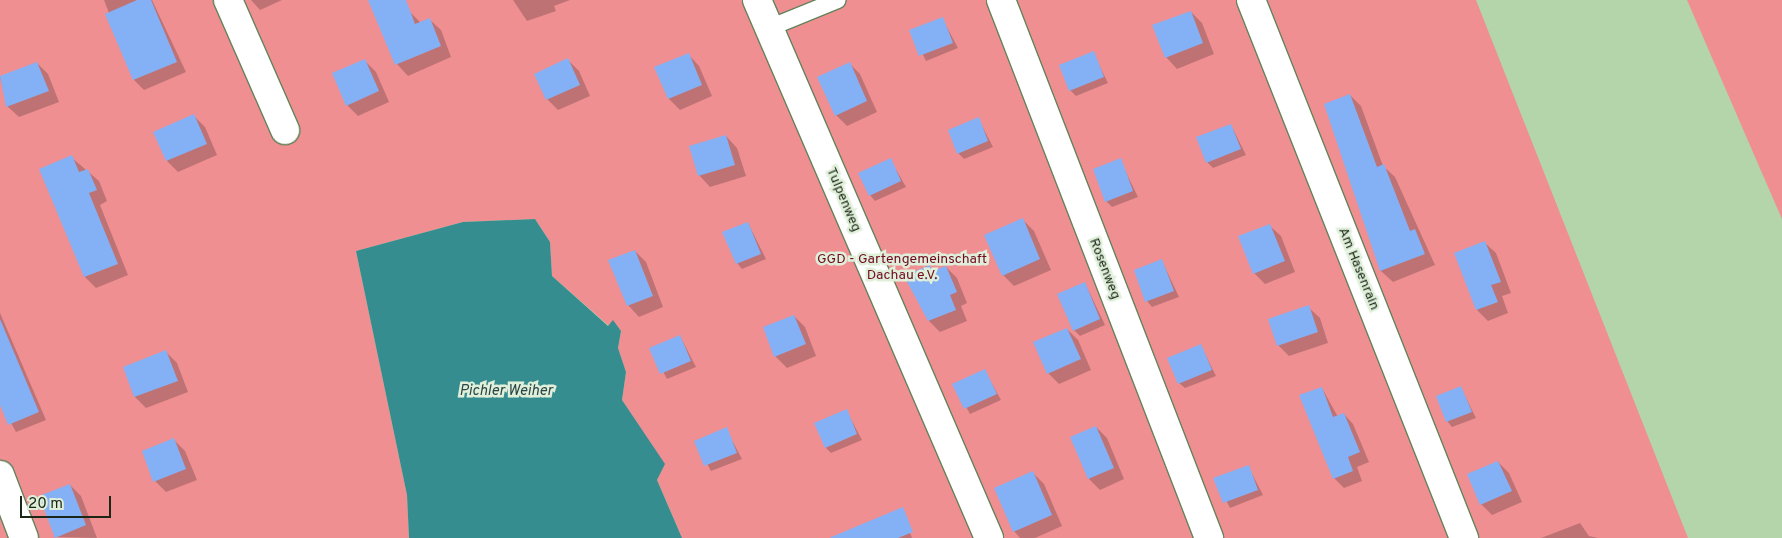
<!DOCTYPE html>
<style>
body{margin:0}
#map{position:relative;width:1782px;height:538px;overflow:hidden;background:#b4d4aa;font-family:Overpass,sans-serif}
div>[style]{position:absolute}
.green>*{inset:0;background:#ef8f92}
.water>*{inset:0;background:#358d8f}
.shadow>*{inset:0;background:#0003}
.building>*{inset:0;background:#84b1f5}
.roads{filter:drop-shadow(1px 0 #65825b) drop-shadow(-1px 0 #65825b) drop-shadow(0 1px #65825b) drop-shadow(0 -1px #65825b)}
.service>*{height:16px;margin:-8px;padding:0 8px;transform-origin:8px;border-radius:8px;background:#fff}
.minor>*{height:28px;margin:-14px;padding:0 14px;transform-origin:14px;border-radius:14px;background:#fff}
span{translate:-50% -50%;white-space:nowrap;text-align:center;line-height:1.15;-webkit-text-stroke:5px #dfefda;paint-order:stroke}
.street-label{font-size:14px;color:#1a2616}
.park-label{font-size:14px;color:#710a1f}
.water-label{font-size:15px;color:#2a4546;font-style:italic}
.scale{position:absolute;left:20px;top:496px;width:91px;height:22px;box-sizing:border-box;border:2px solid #1a2616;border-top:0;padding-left:6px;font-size:15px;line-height:18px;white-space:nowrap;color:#1a2616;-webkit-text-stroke:4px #dfefda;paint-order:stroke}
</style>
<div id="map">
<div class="green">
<div style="clip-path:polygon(0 0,1476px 0,1688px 538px,682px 538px,657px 480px,664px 464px,622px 400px,626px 372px,618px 348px,621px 331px,613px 321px,609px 326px,552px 276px,550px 242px,535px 219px,463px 222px,356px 251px,407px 495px,409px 538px,0 538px)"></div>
<div style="clip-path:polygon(1687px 0,1782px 0,1782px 219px)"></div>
</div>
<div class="water">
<div style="clip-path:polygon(535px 219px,550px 242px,552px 276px,608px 326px,613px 320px,621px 331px,618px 348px,626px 372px,622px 400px,665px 464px,657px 480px,682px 538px,409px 538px,407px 495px,356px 251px,463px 222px)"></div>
</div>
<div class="shadow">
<div style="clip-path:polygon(104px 0,152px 0,186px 72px,144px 90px,134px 80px)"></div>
<div style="clip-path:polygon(251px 0,282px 0,260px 10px)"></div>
<div style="clip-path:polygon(513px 0,570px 0,554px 6px,556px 11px,527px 21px)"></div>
<div style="clip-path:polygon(409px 11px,421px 23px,429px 19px,441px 30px,451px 57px,408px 76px,397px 64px,379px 23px)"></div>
<div style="clip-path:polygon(1191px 12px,1202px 23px,1214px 54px,1177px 69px,1166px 57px)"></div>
<div style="clip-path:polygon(942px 18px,958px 48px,926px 61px,911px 31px)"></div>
<div style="clip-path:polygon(1093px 53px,1108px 83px,1076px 96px,1070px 90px)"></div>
<div style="clip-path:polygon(688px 54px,699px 66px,712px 96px,680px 110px,669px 99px)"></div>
<div style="clip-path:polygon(568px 60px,579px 71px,590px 96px,558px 110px,547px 99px)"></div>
<div style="clip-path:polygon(365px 61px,376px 72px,389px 102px,358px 116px,347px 105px)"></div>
<div style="clip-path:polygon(37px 63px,48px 74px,59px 102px,19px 117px,7px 106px,0 77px)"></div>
<div style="clip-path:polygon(849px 63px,860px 74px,877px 112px,847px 126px,836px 115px)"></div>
<div style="clip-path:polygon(1350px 95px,1361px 106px,1383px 166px,1395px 177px,1435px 265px,1393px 282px,1381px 271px,1325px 104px)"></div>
<div style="clip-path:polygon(194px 116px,205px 127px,217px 155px,178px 172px,167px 161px)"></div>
<div style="clip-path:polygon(978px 118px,993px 147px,964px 159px,958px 153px)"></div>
<div style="clip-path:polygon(1231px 125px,1246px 155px,1213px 168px,1207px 162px)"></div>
<div style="clip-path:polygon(726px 136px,737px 148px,746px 176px,710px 187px,699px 175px)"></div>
<div style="clip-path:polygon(71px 157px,99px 181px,107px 201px,100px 205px,128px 275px,96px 288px,85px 277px,40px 170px)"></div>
<div style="clip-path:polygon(890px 159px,906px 187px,875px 201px,870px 195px)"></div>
<div style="clip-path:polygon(1120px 160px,1138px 197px,1112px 207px,1106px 201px)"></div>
<div style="clip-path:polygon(1023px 220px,1034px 231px,1051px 270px,1014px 286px,1003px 275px)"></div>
<div style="clip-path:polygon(748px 223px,766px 259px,742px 269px,737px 263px)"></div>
<div style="clip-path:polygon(1269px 225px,1281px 236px,1295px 272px,1265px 284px,1254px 273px)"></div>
<div style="clip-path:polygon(1484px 242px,1496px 253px,1511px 293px,1502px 296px,1508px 313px,1488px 321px,1477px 310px,1455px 254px)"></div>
<div style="clip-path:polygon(635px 251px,646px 262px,663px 307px,639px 317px,628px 305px)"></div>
<div style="clip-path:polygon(1162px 261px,1179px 297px,1152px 307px,1147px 301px)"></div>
<div style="clip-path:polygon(929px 267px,934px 272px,946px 267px,957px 278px,967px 303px,961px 306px,967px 321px,940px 332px,929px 321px)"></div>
<div style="clip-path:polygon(1085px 283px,1105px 325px,1080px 336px,1074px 330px)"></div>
<div style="clip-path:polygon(1308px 307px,1320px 318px,1328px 343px,1289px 356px,1278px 345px)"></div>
<div style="clip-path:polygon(0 313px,46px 420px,16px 432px,0 403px)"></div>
<div style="clip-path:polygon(794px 316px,805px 327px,816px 356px,787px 368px,775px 356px,764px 327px)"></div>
<div style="clip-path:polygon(1067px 329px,1078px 340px,1091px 370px,1059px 384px,1048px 373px)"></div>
<div style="clip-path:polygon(680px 336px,696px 367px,667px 379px,651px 349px)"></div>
<div style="clip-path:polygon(1201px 346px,1216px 376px,1185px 388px,1179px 383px)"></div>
<div style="clip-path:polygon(166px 352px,177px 363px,188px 392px,146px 408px,135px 397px,125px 368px)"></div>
<div style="clip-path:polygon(985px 371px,1001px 400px,970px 414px,954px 385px)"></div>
<div style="clip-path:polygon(1322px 388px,1338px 417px,1344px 414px,1353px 424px,1369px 462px,1357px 467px,1362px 481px,1344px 488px,1334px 478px)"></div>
<div style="clip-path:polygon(1461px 388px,1476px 418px,1452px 427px,1447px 421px)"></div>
<div style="clip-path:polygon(846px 410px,862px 440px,831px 453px,826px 448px)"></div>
<div style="clip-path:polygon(1096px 427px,1107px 438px,1124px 479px,1100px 490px,1089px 479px)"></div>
<div style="clip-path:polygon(726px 429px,742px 459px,711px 471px,695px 441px)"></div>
<div style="clip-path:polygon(174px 440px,185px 451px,197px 480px,166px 492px,155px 481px)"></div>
<div style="clip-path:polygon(1498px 462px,1509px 473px,1522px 502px,1492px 515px,1481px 504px)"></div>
<div style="clip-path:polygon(1248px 466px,1263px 495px,1230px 508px,1215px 479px)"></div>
<div style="clip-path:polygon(1033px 473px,1044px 484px,1062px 526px,1035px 538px,1020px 538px,1014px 531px)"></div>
<div style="clip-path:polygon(70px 485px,81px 496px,97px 538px,56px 537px)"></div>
<div style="clip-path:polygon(906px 522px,912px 538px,865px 538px)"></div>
<div style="clip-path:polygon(1580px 523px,1589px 536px,1598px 538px,1541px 538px)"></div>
</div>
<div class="building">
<div style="clip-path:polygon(137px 0,151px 0,177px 62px,133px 80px,105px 14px)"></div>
<div style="clip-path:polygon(368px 0,406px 0,415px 24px,430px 18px,441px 46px,395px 65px)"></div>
<div style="clip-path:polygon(1191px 11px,1203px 43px,1165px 58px,1152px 25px)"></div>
<div style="clip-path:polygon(943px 17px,953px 43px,919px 56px,909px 30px)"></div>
<div style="clip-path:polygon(1094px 51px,1104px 77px,1069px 91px,1059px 65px)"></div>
<div style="clip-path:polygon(689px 53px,702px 85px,668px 99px,654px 67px)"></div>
<div style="clip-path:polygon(568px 58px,580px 85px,546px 100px,534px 74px)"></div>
<div style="clip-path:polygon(365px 59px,379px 91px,346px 106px,332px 73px)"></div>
<div style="clip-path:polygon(37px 62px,49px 91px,6px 107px,0 76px)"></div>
<div style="clip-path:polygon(850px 62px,867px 101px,835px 116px,817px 77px)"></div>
<div style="clip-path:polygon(1350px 94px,1377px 167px,1384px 164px,1410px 231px,1415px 229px,1425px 254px,1380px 271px,1324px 104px)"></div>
<div style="clip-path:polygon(194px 114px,207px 144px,166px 161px,153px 132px)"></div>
<div style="clip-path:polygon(979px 117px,988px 141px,957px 154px,948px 130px)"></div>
<div style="clip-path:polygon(1231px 124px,1241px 149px,1206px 163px,1196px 137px)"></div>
<div style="clip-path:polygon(726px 135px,735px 165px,698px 176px,689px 146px)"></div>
<div style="clip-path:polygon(72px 155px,79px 172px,88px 169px,97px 190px,89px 193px,118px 264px,84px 277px,39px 169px)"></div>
<div style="clip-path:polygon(891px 158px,901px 181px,869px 196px,858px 173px)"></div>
<div style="clip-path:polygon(1121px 158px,1133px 191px,1105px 202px,1093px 169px)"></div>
<div style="clip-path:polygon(1023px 218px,1040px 259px,1002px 276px,984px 235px)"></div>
<div style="clip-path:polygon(748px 222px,761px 254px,736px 264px,722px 232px)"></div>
<div style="clip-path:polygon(1270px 224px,1285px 261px,1253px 274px,1238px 236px)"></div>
<div style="clip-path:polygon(1485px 241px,1501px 282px,1491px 285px,1498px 302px,1476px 310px,1454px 253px)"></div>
<div style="clip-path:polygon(635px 250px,653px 296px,627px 306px,608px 260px)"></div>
<div style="clip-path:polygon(1162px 259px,1174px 291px,1145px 302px,1134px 270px)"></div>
<div style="clip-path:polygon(930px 265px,932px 271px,946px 266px,957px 292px,950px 295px,956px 310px,928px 321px,904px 276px)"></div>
<div style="clip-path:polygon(1085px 282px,1100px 319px,1073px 331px,1057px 294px)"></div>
<div style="clip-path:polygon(1309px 305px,1318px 332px,1277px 346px,1268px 319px)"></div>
<div style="clip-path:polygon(794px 315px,806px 344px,774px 357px,763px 327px)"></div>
<div style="clip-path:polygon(0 319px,39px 412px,8px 425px,0 405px)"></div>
<div style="clip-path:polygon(1067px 328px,1081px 359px,1047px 374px,1033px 342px)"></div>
<div style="clip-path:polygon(680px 335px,691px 361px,660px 374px,649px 348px)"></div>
<div style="clip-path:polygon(1201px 344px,1212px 370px,1178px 384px,1167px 358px)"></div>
<div style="clip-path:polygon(166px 350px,178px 381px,134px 397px,123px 367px)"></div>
<div style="clip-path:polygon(985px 369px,997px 394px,964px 409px,952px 384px)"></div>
<div style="clip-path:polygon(1461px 386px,1472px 412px,1446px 422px,1436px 396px)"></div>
<div style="clip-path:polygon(1322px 387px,1333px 417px,1344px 413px,1360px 452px,1348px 457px,1353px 471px,1333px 479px,1299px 395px)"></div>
<div style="clip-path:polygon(847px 409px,857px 434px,825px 448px,814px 423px)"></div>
<div style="clip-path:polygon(1096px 426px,1114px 468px,1088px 479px,1070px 437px)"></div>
<div style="clip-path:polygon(727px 427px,737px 453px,704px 466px,694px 441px)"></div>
<div style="clip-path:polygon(174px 438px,186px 469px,153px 482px,142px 451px)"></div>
<div style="clip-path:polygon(1498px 461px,1512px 491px,1480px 505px,1467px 474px)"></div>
<div style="clip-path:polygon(1249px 465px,1258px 490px,1223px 503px,1213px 478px)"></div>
<div style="clip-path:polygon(1033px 471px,1052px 515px,1013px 532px,994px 488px)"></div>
<div style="clip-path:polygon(70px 484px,86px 525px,55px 538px,39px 496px)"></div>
<div style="clip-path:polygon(903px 507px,913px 532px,898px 538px,829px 538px)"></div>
</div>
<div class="roads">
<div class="service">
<div style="left:769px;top:28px;width:74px;rotate:-22.1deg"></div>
</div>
<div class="minor">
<div style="left:228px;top:0;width:142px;rotate:66.3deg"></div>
<div style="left:757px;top:0;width:586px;rotate:66.67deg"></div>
<div style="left:1001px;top:0;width:577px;rotate:68.86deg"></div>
<div style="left:1251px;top:0;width:579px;rotate:68.4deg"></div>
<div style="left:0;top:475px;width:67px;rotate:69.1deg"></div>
</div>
</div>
<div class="street-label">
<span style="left:843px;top:200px;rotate:67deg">Tulpenweg</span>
<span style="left:1104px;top:269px;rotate:69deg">Rosenweg</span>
<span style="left:1358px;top:269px;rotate:68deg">Am Hasenrain</span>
</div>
<div class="park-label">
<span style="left:902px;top:268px">GGD - Gartengemeinschaft<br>Dachau e.V.</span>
</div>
<div class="water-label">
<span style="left:506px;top:392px">Pichler Weiher</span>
</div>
<div class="scale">20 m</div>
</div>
